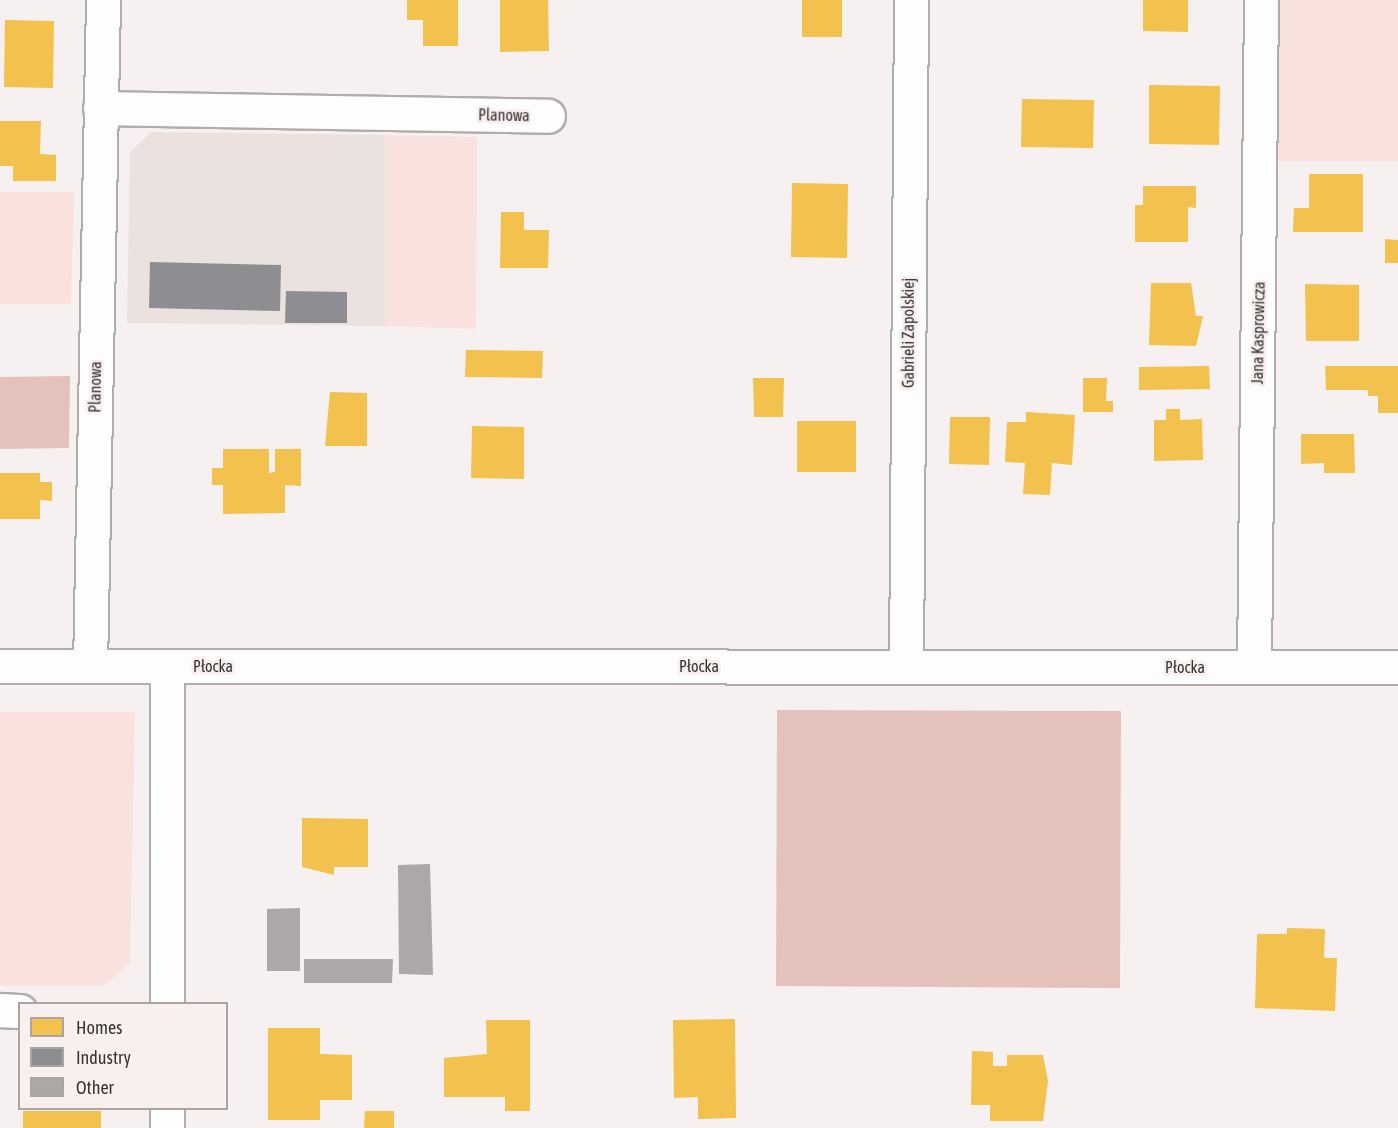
<!DOCTYPE html>
<meta charset="utf-8">
<style>
body{margin:0}
#map{position:relative;width:1398px;height:1128px;overflow:hidden;background:#f6f1f0;font-family:"Asap Condensed",sans-serif}
div>[style]{position:absolute}
.built>*{inset:0;background:#ebe1df}
.green>*{inset:0;background:#f9e2dd}
.forest>*{inset:0;background:#e4c2bb}
.homes>*{inset:0;background:#f2c14e}
.industry>*{inset:0;background:#8d8d92}
.building>*{inset:0;background:#aba8a7}
.roads{filter:drop-shadow(2px 0 #b1adad) drop-shadow(-2px 0 #b1adad) drop-shadow(0 2px #b1adad) drop-shadow(0 -2px #b1adad)}
.minor>*{height:33px;margin:-16.5px;padding:0 16.5px;transform-origin:16.5px;border-radius:16.5px;background:#fefdfd}
span{translate:-50% -50%;white-space:nowrap;text-align:center;line-height:1.15;-webkit-text-stroke:6px #f8f0ee;paint-order:stroke}
.street-label{font-size:16px;color:#363333}
.legend{position:absolute;left:18px;top:1002px;width:210px;height:108px;box-sizing:border-box;background:#f8f0ee;border:2px solid #aaa4a3;margin:0;padding:8px 10px;list-style:none;font-size:18px;color:#363333}
.legend li{display:flex;align-items:center;gap:12px;height:30px}
.legend b{width:30px;border:2px solid #aaa4a3}
</style>
<div id="map">
<div class="built">
<div style="clip-path:polygon(151px 132px,385px 135px,385px 326px,127px 323px,130px 152px)"></div>
</div>
<div class="green">
<div style="clip-path:polygon(1278px 0,1398px 0,1398px 161px,1278px 161px)"></div>
<div style="clip-path:polygon(385px 135px,477px 137px,476px 329px,385px 326px)"></div>
<div style="clip-path:polygon(0 192px,74px 192px,71px 304px,0 304px)"></div>
<div style="clip-path:polygon(0 712px,135px 712px,130px 963px,104px 986px,0 986px)"></div>
</div>
<div class="forest">
<div style="clip-path:polygon(70px 376px,69px 448px,0 449px,0 377px)"></div>
<div style="clip-path:polygon(777px 710px,1121px 711px,1120px 988px,776px 986px)"></div>
</div>
<div class="homes">
<div style="clip-path:polygon(407px 0,458px 0,458px 46px,423px 46px,423px 20px,407px 20px)"></div>
<div style="clip-path:polygon(500px 0,548px 0,549px 51px,500px 52px)"></div>
<div style="clip-path:polygon(802px 0,842px 0,842px 37px,802px 37px)"></div>
<div style="clip-path:polygon(1143px 0,1188px 0,1188px 32px,1143px 31px)"></div>
<div style="clip-path:polygon(5px 20px,54px 21px,53px 88px,4px 87px)"></div>
<div style="clip-path:polygon(1149px 85px,1220px 86px,1219px 145px,1149px 144px)"></div>
<div style="clip-path:polygon(1022px 99px,1094px 100px,1093px 148px,1021px 147px)"></div>
<div style="clip-path:polygon(0 121px,41px 121px,40px 154px,56px 155px,56px 181px,13px 181px,13px 166px,0 166px)"></div>
<div style="clip-path:polygon(1309px 174px,1363px 174px,1363px 232px,1293px 232px,1294px 208px,1309px 208px)"></div>
<div style="clip-path:polygon(792px 183px,848px 184px,847px 258px,791px 257px)"></div>
<div style="clip-path:polygon(1143px 186px,1196px 186px,1196px 208px,1188px 207px,1188px 242px,1135px 242px,1135px 205px,1143px 205px)"></div>
<div style="clip-path:polygon(501px 212px,524px 212px,524px 230px,549px 230px,548px 268px,500px 268px)"></div>
<div style="clip-path:polygon(1385px 239px,1398px 240px,1398px 263px,1385px 263px)"></div>
<div style="clip-path:polygon(1151px 283px,1191px 283px,1196px 316px,1203px 316px,1196px 346px,1149px 345px)"></div>
<div style="clip-path:polygon(1305px 284px,1359px 285px,1359px 341px,1306px 341px)"></div>
<div style="clip-path:polygon(466px 350px,543px 351px,542px 378px,465px 377px)"></div>
<div style="clip-path:polygon(1209px 366px,1210px 389px,1139px 390px,1139px 367px)"></div>
<div style="clip-path:polygon(1325px 366px,1398px 366px,1398px 413px,1378px 413px,1378px 396px,1368px 396px,1368px 390px,1326px 390px)"></div>
<div style="clip-path:polygon(753px 378px,784px 378px,783px 417px,754px 417px)"></div>
<div style="clip-path:polygon(1083px 378px,1107px 378px,1106px 401px,1113px 401px,1113px 412px,1083px 412px)"></div>
<div style="clip-path:polygon(330px 392px,367px 393px,367px 446px,325px 446px)"></div>
<div style="clip-path:polygon(1166px 409px,1180px 409px,1180px 420px,1202px 419px,1203px 460px,1154px 461px,1154px 420px,1166px 420px)"></div>
<div style="clip-path:polygon(1026px 412px,1075px 415px,1072px 465px,1052px 463px,1050px 495px,1023px 494px,1025px 463px,1005px 462px,1007px 422px,1026px 422px)"></div>
<div style="clip-path:polygon(950px 417px,990px 417px,989px 465px,949px 464px)"></div>
<div style="clip-path:polygon(797px 421px,856px 421px,856px 472px,797px 472px)"></div>
<div style="clip-path:polygon(472px 426px,524px 427px,524px 479px,471px 478px)"></div>
<div style="clip-path:polygon(1301px 434px,1354px 434px,1355px 473px,1324px 473px,1324px 463px,1301px 464px)"></div>
<div style="clip-path:polygon(223px 449px,269px 449px,269px 473px,275px 472px,275px 449px,301px 449px,301px 486px,285px 485px,285px 513px,223px 514px,223px 485px,212px 485px,212px 468px,223px 468px)"></div>
<div style="clip-path:polygon(0 473px,40px 473px,40px 482px,52px 482px,52px 501px,40px 500px,40px 519px,0 519px)"></div>
<div style="clip-path:polygon(302px 818px,368px 819px,368px 867px,334px 867px,334px 875px,302px 867px)"></div>
<div style="clip-path:polygon(1287px 928px,1325px 929px,1324px 958px,1337px 958px,1335px 1011px,1255px 1008px,1257px 934px,1287px 934px)"></div>
<div style="clip-path:polygon(735px 1019px,736px 1118px,698px 1119px,698px 1097px,674px 1098px,673px 1020px)"></div>
<div style="clip-path:polygon(486px 1020px,530px 1020px,530px 1111px,505px 1111px,505px 1097px,444px 1097px,444px 1058px,487px 1054px)"></div>
<div style="clip-path:polygon(268px 1028px,320px 1028px,320px 1054px,352px 1055px,352px 1100px,320px 1100px,320px 1120px,268px 1120px)"></div>
<div style="clip-path:polygon(972px 1051px,993px 1052px,993px 1066px,1007px 1066px,1007px 1055px,1043px 1055px,1048px 1081px,1043px 1121px,990px 1121px,990px 1105px,971px 1105px)"></div>
<div style="clip-path:polygon(23px 1111px,101px 1111px,101px 1128px,23px 1128px)"></div>
<div style="clip-path:polygon(365px 1111px,394px 1111px,394px 1128px,364px 1128px)"></div>
</div>
<div class="industry">
<div style="clip-path:polygon(150px 262px,281px 265px,280px 311px,149px 308px)"></div>
<div style="clip-path:polygon(286px 291px,347px 292px,347px 323px,285px 323px)"></div>
</div>
<div class="building">
<div style="clip-path:polygon(430px 864px,433px 975px,399px 974px,398px 865px)"></div>
<div style="clip-path:polygon(300px 908px,300px 971px,267px 971px,267px 909px)"></div>
<div style="clip-path:polygon(304px 959px,393px 959px,392px 983px,304px 983px)"></div>
</div>
<div class="roads">
<div class="minor">
<div style="left:100px;top:108px;width:448px;rotate:1deg"></div>
<div style="left:0;top:666px;width:1398px;rotate:0.04deg"></div>
<div style="left:90px;top:666px;width:666px;rotate:-88.88deg"></div>
<div style="left:906px;top:666px;width:666px;rotate:-89.57deg"></div>
<div style="left:1254px;top:667px;width:667px;rotate:-89.4deg"></div>
<div style="left:167px;top:1004px;width:338px;rotate:-90deg"></div>
<div style="left:0;top:1010px;width:20px;rotate:3deg"></div>
<div style="left:167px;top:1108px;width:20px;rotate:90deg"></div>
</div>
</div>
<div class="street-label">
<span style="left:504px;top:115px;rotate:1deg">Planowa</span>
<span style="left:908px;top:333px;rotate:-90deg">Gabrieli Zapolskiej</span>
<span style="left:1258px;top:333px;rotate:-89deg">Jana Kasprowicza</span>
<span style="left:95px;top:387px;rotate:-89deg">Planowa</span>
<span style="left:213px;top:666px">Płocka</span>
<span style="left:699px;top:666px">Płocka</span>
<span style="left:1185px;top:667px">Płocka</span>
</div>
<ul class="legend">
<li><b style="height:16px;background:#f2c14e"></b>Homes</li>
<li><b style="height:16px;background:#8d8d92"></b>Industry</li>
<li><b style="height:16px;background:#aba8a7"></b>Other</li>
</ul>
</div>
